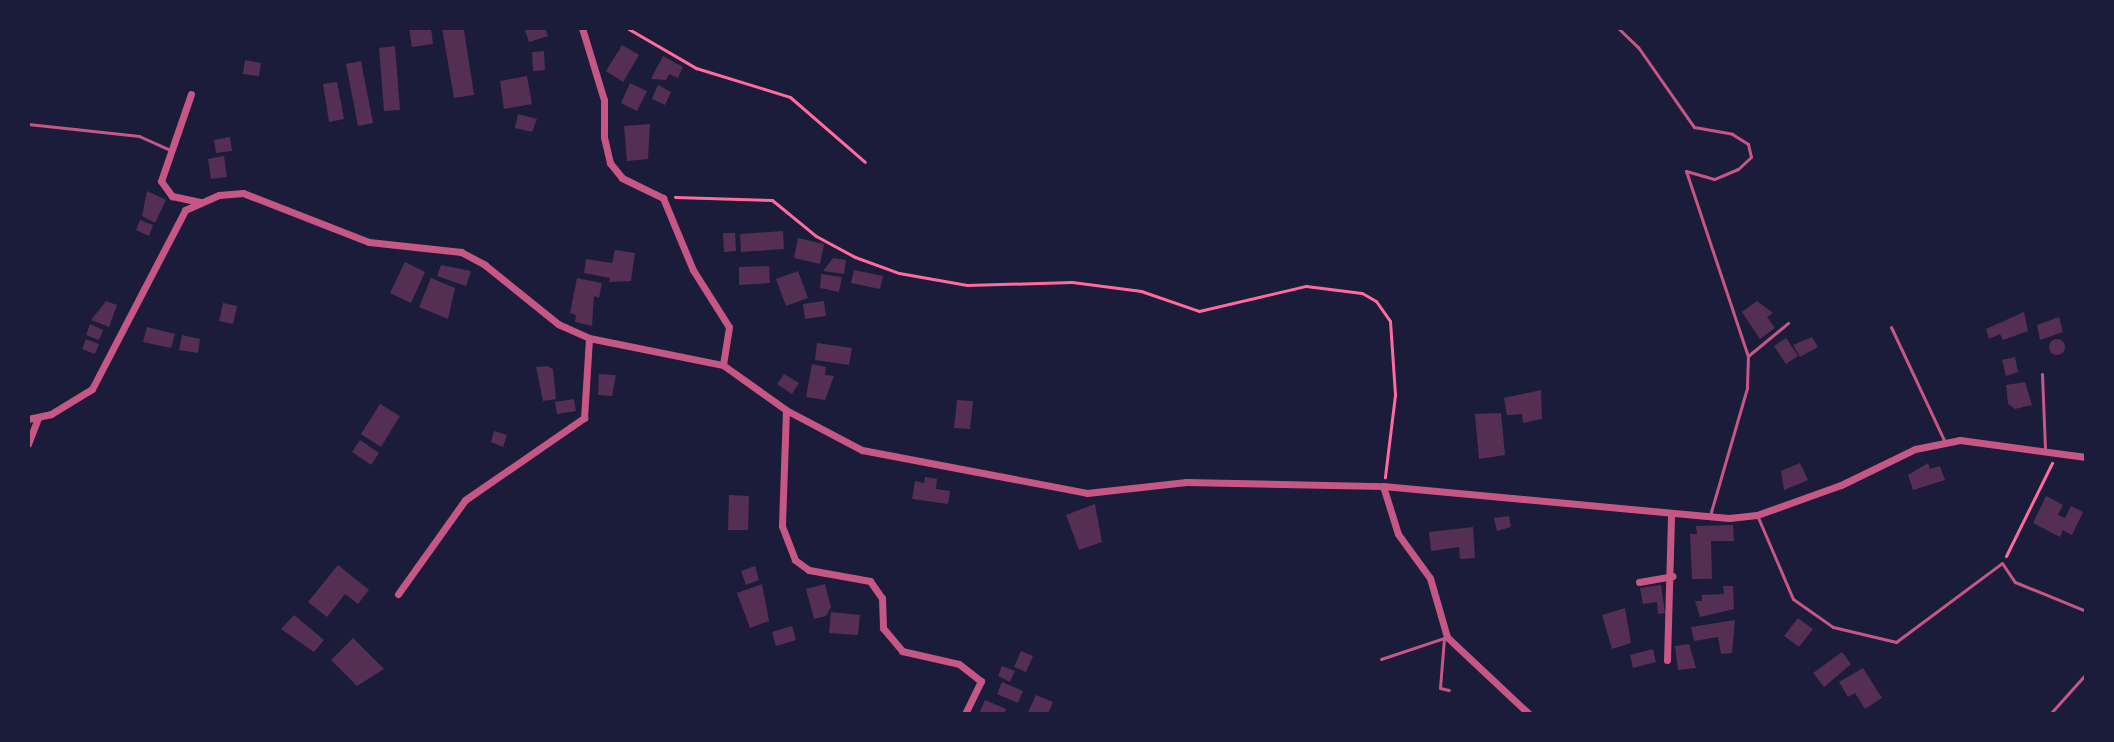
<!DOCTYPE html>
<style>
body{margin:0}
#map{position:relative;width:2114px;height:742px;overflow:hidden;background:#1b1b3a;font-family:Manrope,sans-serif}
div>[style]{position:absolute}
.building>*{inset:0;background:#542f53}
.round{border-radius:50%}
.path>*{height:3px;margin:-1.5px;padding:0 1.5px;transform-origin:1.5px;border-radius:1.5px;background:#ff6b9d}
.service>*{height:3px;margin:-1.5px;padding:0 1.5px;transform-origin:1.5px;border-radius:1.5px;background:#c65784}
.minor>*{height:7px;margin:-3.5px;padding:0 3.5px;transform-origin:3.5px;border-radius:3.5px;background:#c65784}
span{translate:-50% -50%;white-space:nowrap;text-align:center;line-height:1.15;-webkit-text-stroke:6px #1b1b3a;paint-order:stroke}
.frame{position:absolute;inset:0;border:30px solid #1b1b3a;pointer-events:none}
</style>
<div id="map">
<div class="building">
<div style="clip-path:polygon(409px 28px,431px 28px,433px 44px,412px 47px)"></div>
<div style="clip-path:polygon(442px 28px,464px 30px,474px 95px,454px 98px)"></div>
<div style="clip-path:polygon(524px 28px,545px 28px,548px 36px,529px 42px)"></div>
<div style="clip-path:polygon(622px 45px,639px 55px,623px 82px,606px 71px)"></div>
<div style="clip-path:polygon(395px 46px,400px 110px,384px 111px,379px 48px)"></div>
<div style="clip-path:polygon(544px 51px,545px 70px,533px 71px,532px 52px)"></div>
<div style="clip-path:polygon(663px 56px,683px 67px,678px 78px,669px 74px,666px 80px,651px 79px)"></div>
<div style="clip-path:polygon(245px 60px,261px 63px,259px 76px,243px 74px)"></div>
<div style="clip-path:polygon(361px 61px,373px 123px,358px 126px,346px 64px)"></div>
<div style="clip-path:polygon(527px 76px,532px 104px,504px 109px,500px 81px)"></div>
<div style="clip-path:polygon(337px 82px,344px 119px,329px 122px,323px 84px)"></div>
<div style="clip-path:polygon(630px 83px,647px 91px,637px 111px,621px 103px)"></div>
<div style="clip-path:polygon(658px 85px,671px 92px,665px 105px,652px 99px)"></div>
<div style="clip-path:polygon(518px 114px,537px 119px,532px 132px,515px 128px)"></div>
<div style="clip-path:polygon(650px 124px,648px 159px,627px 161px,624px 126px)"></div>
<div style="clip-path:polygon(230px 137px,232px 151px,216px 153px,214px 140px)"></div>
<div style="clip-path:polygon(224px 156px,227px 177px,211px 179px,208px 159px)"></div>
<div style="clip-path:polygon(147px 191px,166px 200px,155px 223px,142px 216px)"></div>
<div style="clip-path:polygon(140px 220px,153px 225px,149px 236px,136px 230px)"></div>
<div style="clip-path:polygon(783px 231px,784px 249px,741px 252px,740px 234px)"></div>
<div style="clip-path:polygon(723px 233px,735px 233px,736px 251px,724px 252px)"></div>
<div style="clip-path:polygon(798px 238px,824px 244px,820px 264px,794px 258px)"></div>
<div style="clip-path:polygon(615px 250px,635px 253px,631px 281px,609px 282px,610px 278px,584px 273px,586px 259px,612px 263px)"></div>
<div style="clip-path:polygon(833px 258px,846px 260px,844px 274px,823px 271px)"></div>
<div style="clip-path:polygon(405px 262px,425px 272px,411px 303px,390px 293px)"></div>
<div style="clip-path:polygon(441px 265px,471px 271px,466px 286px,437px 276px)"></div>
<div style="clip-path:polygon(769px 266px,770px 283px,739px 285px,739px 267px)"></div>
<div style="clip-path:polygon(854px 270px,883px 276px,880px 289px,851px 283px)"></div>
<div style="clip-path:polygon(798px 271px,808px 298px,786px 306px,776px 279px)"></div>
<div style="clip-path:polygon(821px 274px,842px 277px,839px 292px,820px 288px)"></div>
<div style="clip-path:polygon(431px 278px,455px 288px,448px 319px,419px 307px)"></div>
<div style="clip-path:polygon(577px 278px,602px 283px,599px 298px,594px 296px,592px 326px,575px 322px,576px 315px,570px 313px)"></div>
<div style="clip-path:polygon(106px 301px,117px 305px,109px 327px,91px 320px)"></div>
<div style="clip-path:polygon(824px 301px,826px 316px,805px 319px,803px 304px)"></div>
<div style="clip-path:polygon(1757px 301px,1773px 313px,1767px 317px,1775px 328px,1760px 339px,1742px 312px)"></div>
<div style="clip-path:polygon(223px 303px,237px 306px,233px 324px,219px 321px)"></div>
<div style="clip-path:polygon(2024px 312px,2028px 331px,2003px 340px,2000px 334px,1989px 339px,1986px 329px)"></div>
<div style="clip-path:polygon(2059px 317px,2063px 332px,2040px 340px,2037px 325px)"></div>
<div style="clip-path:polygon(90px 324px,103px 330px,99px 340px,86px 335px)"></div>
<div style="clip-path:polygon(147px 327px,175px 334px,171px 348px,143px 342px)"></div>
<div style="clip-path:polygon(182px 335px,200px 339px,198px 353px,179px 350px)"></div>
<div style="clip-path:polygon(1812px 337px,1818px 347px,1800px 357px,1793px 345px)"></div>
<div style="clip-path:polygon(1786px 338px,1798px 356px,1786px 364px,1774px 346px)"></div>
<div style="clip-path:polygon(86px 339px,99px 344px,95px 354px,82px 349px)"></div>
<div class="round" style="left:2049px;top:339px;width:16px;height:16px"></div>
<div style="clip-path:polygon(817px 343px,852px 348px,849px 365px,815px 360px)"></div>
<div style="clip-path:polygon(2015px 357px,2018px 372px,2006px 376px,2002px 360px)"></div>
<div style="clip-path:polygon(812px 364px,826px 367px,825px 375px,834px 376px,825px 400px,806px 397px)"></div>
<div style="clip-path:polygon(547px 366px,553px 369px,556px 399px,543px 401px,536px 367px)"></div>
<div style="clip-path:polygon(599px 374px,616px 375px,612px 396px,598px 395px)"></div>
<div style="clip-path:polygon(784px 374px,799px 383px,792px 394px,777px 384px)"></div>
<div style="clip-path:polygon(2025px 382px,2032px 405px,2015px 409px,2008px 404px,2006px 385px)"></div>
<div style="clip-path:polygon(1541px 390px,1542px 419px,1523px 423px,1522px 414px,1507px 415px,1504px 398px)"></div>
<div style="clip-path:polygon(574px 399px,576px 411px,557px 414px,555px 402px)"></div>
<div style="clip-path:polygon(957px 400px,973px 401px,970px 429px,954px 428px)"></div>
<div style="clip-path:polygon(380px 404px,400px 416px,381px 447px,361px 434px)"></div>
<div style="clip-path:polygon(1501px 413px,1505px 455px,1479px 459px,1475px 414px)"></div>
<div style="clip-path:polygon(494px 431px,507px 435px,503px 447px,491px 442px)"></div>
<div style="clip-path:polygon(360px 440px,379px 453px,371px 465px,352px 452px)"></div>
<div style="clip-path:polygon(1800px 463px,1808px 480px,1784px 490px,1781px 471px)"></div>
<div style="clip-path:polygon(1928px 463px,1930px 469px,1940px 466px,1945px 480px,1913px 490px,1908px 475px)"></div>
<div style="clip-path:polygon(925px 477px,937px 479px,936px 489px,950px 491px,948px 504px,912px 499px,915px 481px,924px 483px)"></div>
<div style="clip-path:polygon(729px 495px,749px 496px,748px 530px,728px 530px)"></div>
<div style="clip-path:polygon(2046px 496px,2063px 505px,2058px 515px,2065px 518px,2071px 506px,2083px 512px,2072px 535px,2063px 530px,2060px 537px,2033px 523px)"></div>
<div style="clip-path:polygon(1095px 504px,1102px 542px,1079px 550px,1066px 515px)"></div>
<div style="clip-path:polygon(1509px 516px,1511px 527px,1497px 531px,1494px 518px)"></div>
<div style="clip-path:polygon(1733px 525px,1734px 541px,1711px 541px,1712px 579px,1692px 579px,1690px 534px,1697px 534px,1696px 526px)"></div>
<div style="clip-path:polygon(1473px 527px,1475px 558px,1460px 559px,1459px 547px,1431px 551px,1429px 532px)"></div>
<div style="clip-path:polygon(338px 565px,369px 590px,358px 604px,345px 594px,327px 617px,308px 602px)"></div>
<div style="clip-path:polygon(755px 566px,759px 580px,746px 585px,741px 571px)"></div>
<div style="clip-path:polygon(762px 584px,769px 621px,750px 628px,737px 593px)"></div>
<div style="clip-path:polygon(825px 584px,831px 607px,826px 616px,814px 619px,806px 589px)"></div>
<div style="clip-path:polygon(1661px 585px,1665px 613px,1658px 614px,1657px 602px,1643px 604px,1640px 588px)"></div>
<div style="clip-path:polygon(1723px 586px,1733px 586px,1734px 609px,1700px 617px,1695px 601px,1702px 601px,1702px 595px,1724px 594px)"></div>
<div style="clip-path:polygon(1625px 608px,1631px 643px,1612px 649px,1602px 615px)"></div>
<div style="clip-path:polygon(831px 612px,860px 615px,858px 635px,829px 633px)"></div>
<div style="clip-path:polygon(294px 615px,324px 640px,314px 652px,281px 629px)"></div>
<div style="clip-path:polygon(1798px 618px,1813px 629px,1799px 647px,1784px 636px)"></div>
<div style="clip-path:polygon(1735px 620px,1732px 653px,1721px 654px,1718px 637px,1694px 641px,1691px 627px)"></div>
<div style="clip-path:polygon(792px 626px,796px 640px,776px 646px,772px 632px)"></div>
<div style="clip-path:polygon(353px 638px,384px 669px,357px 686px,331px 660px)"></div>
<div style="clip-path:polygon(1689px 644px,1696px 668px,1678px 670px,1675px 646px)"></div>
<div style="clip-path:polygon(1653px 649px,1656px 662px,1633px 668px,1630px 655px)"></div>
<div style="clip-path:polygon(1021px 651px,1033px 656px,1026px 672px,1014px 667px)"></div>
<div style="clip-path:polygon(1842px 652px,1851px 664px,1824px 687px,1813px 673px)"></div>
<div style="clip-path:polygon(1002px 666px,1015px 671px,1010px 682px,998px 676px)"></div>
<div style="clip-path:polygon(1863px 668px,1882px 698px,1865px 709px,1855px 693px,1848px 697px,1839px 682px)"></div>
<div style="clip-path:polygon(1002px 682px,1023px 691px,1018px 703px,997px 694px)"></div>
<div style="clip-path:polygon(1036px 695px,1053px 702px,1048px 714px,1027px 714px)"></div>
<div style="clip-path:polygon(985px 700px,1006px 709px,1004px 714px,979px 714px)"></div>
</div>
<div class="path">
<div style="left:627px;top:28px;width:80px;rotate:30.1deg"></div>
<div style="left:696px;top:68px;width:98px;rotate:17.1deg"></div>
<div style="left:790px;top:97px;width:99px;rotate:40.9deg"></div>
<div style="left:675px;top:197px;width:97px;rotate:1.8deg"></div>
<div style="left:772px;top:200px;width:57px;rotate:39.3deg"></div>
<div style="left:816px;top:236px;width:44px;rotate:28.3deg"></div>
<div style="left:855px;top:257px;width:47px;rotate:20deg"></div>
<div style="left:899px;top:273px;width:69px;rotate:10deg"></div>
<div style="left:967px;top:285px;width:105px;rotate:-1.6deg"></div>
<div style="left:1072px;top:282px;width:70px;rotate:7.4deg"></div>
<div style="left:1141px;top:291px;width:61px;rotate:19deg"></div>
<div style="left:1199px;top:311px;width:110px;rotate:-13.2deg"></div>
<div style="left:1306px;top:286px;width:56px;rotate:7.1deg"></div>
<div style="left:1362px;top:293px;width:16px;rotate:30deg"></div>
<div style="left:1376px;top:301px;width:24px;rotate:55deg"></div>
<div style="left:1390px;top:321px;width:74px;rotate:86.1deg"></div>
<div style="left:1395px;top:395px;width:83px;rotate:97deg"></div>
<div style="left:2006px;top:556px;width:104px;rotate:-63.7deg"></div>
</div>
<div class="service">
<div style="left:1618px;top:28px;width:28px;rotate:44deg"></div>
<div style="left:1638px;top:47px;width:98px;rotate:55deg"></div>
<div style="left:1694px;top:127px;width:39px;rotate:10deg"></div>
<div style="left:1732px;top:134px;width:19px;rotate:32deg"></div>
<div style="left:1748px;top:144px;width:13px;rotate:77deg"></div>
<div style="left:1751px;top:157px;width:18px;rotate:137deg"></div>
<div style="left:1738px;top:169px;width:26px;rotate:157deg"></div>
<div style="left:1714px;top:179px;width:29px;rotate:-164deg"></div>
<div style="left:1686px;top:171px;width:195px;rotate:71.5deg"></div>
<div style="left:1748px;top:356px;width:32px;rotate:92deg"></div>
<div style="left:1747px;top:388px;width:132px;rotate:106.2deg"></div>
<div style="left:28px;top:124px;width:112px;rotate:6.2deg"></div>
<div style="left:139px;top:136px;width:32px;rotate:24deg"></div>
<div style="left:1891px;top:327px;width:125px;rotate:64.9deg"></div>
<div style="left:1748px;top:356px;width:52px;rotate:-39.5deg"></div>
<div style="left:2042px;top:374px;width:74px;rotate:87.7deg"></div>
<div style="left:1757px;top:515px;width:91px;rotate:66.8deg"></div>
<div style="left:1793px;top:599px;width:49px;rotate:35deg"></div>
<div style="left:1833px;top:627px;width:65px;rotate:13.4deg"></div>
<div style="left:1896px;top:642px;width:132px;rotate:-36.7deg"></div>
<div style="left:2002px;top:563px;width:23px;rotate:56deg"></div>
<div style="left:2015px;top:582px;width:77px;rotate:22.2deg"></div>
<div style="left:1444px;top:638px;width:50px;rotate:94.6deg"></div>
<div style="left:1440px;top:688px;width:9px;rotate:13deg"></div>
<div style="left:1381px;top:659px;width:70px;rotate:-18.4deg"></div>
<div style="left:2050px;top:714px;width:54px;rotate:-48deg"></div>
</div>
<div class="minor">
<div style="left:582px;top:28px;width:75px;rotate:73deg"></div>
<div style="left:604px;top:100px;width:37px;rotate:90deg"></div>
<div style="left:604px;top:137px;width:27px;rotate:77deg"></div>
<div style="left:610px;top:163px;width:19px;rotate:51deg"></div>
<div style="left:622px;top:178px;width:46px;rotate:26deg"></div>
<div style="left:663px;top:198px;width:78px;rotate:67.4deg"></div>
<div style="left:693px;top:270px;width:67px;rotate:57.7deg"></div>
<div style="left:729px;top:327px;width:38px;rotate:99deg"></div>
<div style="left:191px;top:94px;width:92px;rotate:109deg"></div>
<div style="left:161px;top:181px;width:19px;rotate:54deg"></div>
<div style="left:172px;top:196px;width:30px;rotate:12deg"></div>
<div style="left:786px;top:410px;width:116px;rotate:92deg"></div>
<div style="left:782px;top:526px;width:36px;rotate:69deg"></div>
<div style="left:795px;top:560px;width:17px;rotate:36deg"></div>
<div style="left:809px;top:570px;width:62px;rotate:10.2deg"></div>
<div style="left:870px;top:581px;width:21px;rotate:55deg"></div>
<div style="left:882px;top:598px;width:30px;rotate:88deg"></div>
<div style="left:883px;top:628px;width:30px;rotate:50deg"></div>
<div style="left:902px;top:651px;width:58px;rotate:12.8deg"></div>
<div style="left:959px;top:664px;width:28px;rotate:38deg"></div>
<div style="left:981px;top:681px;width:37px;rotate:116deg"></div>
<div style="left:28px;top:419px;width:24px;rotate:-12deg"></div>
<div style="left:51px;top:414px;width:48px;rotate:-31.4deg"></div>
<div style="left:92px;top:389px;width:202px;rotate:-62.5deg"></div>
<div style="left:185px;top:210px;width:37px;rotate:-24deg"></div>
<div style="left:219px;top:195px;width:24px;rotate:-5deg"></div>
<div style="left:243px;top:193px;width:135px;rotate:21.3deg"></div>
<div style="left:369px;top:242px;width:93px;rotate:6.2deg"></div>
<div style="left:461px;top:252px;width:27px;rotate:28deg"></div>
<div style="left:485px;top:265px;width:94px;rotate:38.9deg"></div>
<div style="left:558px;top:324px;width:34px;rotate:24deg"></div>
<div style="left:589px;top:338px;width:137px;rotate:11.4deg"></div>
<div style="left:723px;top:365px;width:77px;rotate:35.5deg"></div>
<div style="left:786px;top:410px;width:86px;rotate:27.8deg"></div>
<div style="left:862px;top:450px;width:229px;rotate:10.8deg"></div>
<div style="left:1087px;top:493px;width:100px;rotate:-6.3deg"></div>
<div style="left:1186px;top:482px;width:197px;rotate:1.2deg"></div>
<div style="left:1383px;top:486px;width:347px;rotate:5.3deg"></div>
<div style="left:1729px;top:518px;width:28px;rotate:-6deg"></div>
<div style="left:1757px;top:515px;width:89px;rotate:-19.7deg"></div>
<div style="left:1841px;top:485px;width:82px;rotate:-25.9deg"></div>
<div style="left:1915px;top:449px;width:46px;rotate:-11.3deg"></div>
<div style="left:1960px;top:440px;width:127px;rotate:7.7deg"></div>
<div style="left:28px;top:444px;width:26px;rotate:-69deg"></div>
<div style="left:1383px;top:486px;width:50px;rotate:72.6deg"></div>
<div style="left:1398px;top:534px;width:54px;rotate:54deg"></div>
<div style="left:1430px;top:578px;width:61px;rotate:73.9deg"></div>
<div style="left:1447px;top:637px;width:112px;rotate:43.2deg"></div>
<div style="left:1639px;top:582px;width:34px;rotate:-10deg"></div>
<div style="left:398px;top:594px;width:115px;rotate:-54.5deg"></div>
<div style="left:465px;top:500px;width:145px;rotate:-34.6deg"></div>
<div style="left:584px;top:418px;width:80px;rotate:-86.4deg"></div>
<div style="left:1667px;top:660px;width:147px;rotate:-88.4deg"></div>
</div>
<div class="frame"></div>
</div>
